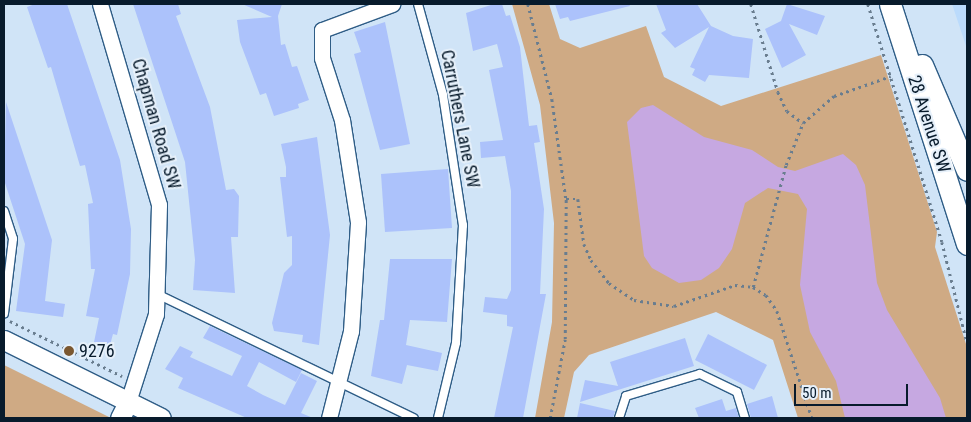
<!DOCTYPE html>
<style>
body{margin:0}
#map{position:relative;width:971px;height:422px;overflow:hidden;background:#d0e4f7;font-family:"Roboto Condensed",sans-serif}
div>[style]{position:absolute}
.built>*{inset:0;background:#bbdbfc}
.green>*{inset:0;background:#cfaa84}
.water>*{inset:0;background:#c6a8e1}
.building>*{inset:0;background:#acc2fb}
.path>*{height:2.5px;margin-top:-1.25px;transform-origin:0;background:repeating-linear-gradient(90deg,#697d8f 0 2.5px,transparent 0 6.5px)}
.roads{filter:drop-shadow(1px 0 #2f5d86) drop-shadow(-1px 0 #2f5d86) drop-shadow(0 1px #2f5d86) drop-shadow(0 -1px #2f5d86)}
.service>*{height:8px;margin:-4px;padding:0 4px;transform-origin:4px;border-radius:4px;background:#fff}
.minor>*{height:15px;margin:-7.5px;padding:0 7.5px;transform-origin:7.5px;border-radius:7.5px;background:#fff}
.tertiary>*{height:19px;margin:-9.5px;padding:0 9.5px;transform-origin:9.5px;border-radius:9.5px;background:#fff}
.secondary>*{height:21px;margin:-10.5px;padding:0 10.5px;transform-origin:10.5px;border-radius:10.5px;background:#fff}
.dots>*{width:14px;height:14px;translate:-50% -50%;box-sizing:border-box;border:2px solid #e6f0fa;border-radius:50%}
span{translate:-50% -50%;white-space:nowrap;text-align:center;line-height:1.15;-webkit-text-stroke:4px #e6f0fa;paint-order:stroke}
.street-label{font-size:18px;color:#081b2c}
.poi-label{font-size:18px;color:#081b2c}
.left{translate:0 -50%;text-align:left}
.frame{position:absolute;inset:0;border:5px solid #081b2c;pointer-events:none}
.scale{position:absolute;left:794px;top:384px;width:114px;height:22px;box-sizing:border-box;border:2px solid #081b2c;border-top:0;padding-left:6px;font-size:15px;line-height:18px;white-space:nowrap;color:#081b2c;-webkit-text-stroke:4px #e6f0fa;paint-order:stroke}
</style>
<div id="map">
<div class="built">
<div style="clip-path:polygon(952px 4px,967px 4px,967px 49px)"></div>
</div>
<div class="green">
<div style="clip-path:polygon(512px 4px,549px 4px,560px 39px,580px 48px,646px 26px,664px 77px,721px 106px,881px 55px,937px 232px,935px 247px,967px 347px,967px 418px,798px 418px,773px 340px,716px 312px,589px 355px,574px 372px,564px 418px,535px 418px,552px 322px,554px 223px,540px 105px)"></div>
<div style="clip-path:polygon(4px 365px,109px 417px,108px 418px,4px 418px)"></div>
</div>
<div class="water">
<div style="clip-path:polygon(653px 105px,704px 137px,752px 150px,778px 167px,795px 171px,843px 154px,856px 165px,865px 185px,877px 283px,887px 310px,940px 398px,946px 418px,845px 418px,836px 381px,810px 332px,800px 285px,807px 209px,798px 194px,768px 188px,745px 203px,732px 249px,719px 268px,701px 280px,679px 283px,652px 268px,644px 256px,627px 122px,641px 108px)"></div>
</div>
<div class="building">
<div style="clip-path:polygon(35px 4px,67px 4px,120px 160px,131px 229px,130px 274px,117px 335px,113px 334px,110px 345px,94px 342px,99px 318px,86px 316px,95px 269px,91px 269px,88px 204px,93px 203px,85px 165px,80px 166px,51px 67px,48px 68px,27px 7px)"></div>
<div style="clip-path:polygon(133px 4px,178px 4px,181px 14px,176px 16px,210px 107px,226px 190px,234px 189px,239px 196px,238px 237px,231px 237px,235px 293px,193px 290px,195px 260px,185px 162px)"></div>
<div style="clip-path:polygon(242px 4px,282px 4px,278px 16px,281px 45px,285px 44px,292px 67px,297px 66px,309px 100px,298px 104px,299px 108px,274px 116px,266px 93px,260px 95px,240px 42px,237px 20px,272px 17px)"></div>
<div style="clip-path:polygon(494px 4px,502px 4px,506px 16px,510px 15px,520px 47px,529px 126px,537px 125px,540px 142px,534px 143px,544px 209px,540px 294px,546px 294px,523px 418px,494px 418px,513px 327px,507px 326px,507px 315px,483px 312px,485px 297px,507px 299px,511px 290px,511px 191px,505px 156px,481px 158px,480px 142px,503px 140px,489px 70px,503px 67px,497px 44px,473px 51px,466px 13px)"></div>
<div style="clip-path:polygon(555px 4px,629px 4px,630px 6px,570px 21px,568px 17px,560px 19px)"></div>
<div style="clip-path:polygon(656px 4px,697px 4px,711px 26px,733px 36px,753px 39px,749px 78px,709px 75px,705px 82px,692px 75px,695px 69px,690px 67px,709px 27px,675px 48px,661px 33px,666px 30px)"></div>
<div style="clip-path:polygon(787px 4px,825px 16px,817px 35px,789px 24px,806px 55px,782px 68px,765px 29px,781px 21px)"></div>
<div style="clip-path:polygon(385px 22px,410px 144px,380px 150px,354px 54px,361px 52px,354px 32px)"></div>
<div style="clip-path:polygon(6px 102px,52px 240px,45px 301px,65px 304px,63px 317px,16px 311px,25px 244px,4px 180px)"></div>
<div style="clip-path:polygon(317px 137px,330px 235px,319px 345px,302px 342px,303px 335px,274px 331px,272px 323px,284px 273px,292px 265px,292px 236px,287px 237px,280px 177px,286px 177px,286px 167px,281px 144px)"></div>
<div style="clip-path:polygon(448px 169px,452px 228px,385px 232px,381px 174px)"></div>
<div style="clip-path:polygon(390px 259px,452px 259px,447px 322px,410px 320px,406px 345px,442px 353px,438px 371px,407px 365px,402px 384px,371px 376px,380px 320px,384px 320px)"></div>
<div style="clip-path:polygon(210px 326px,302px 370px,296px 382px,259px 362px,247px 386px,263px 395px,285px 405px,301px 373px,317px 381px,301px 413px,313px 418px,247px 418px,178px 388px,183px 378px,165px 369px,180px 346px,193px 352px,190px 357px,232px 376px,242px 356px,203px 338px)"></div>
<div style="clip-path:polygon(708px 334px,767px 365px,754px 390px,695px 360px)"></div>
<div style="clip-path:polygon(685px 338px,694px 366px,580px 402px,585px 380px,618px 386px,610px 362px)"></div>
<div style="clip-path:polygon(772px 396px,778px 418px,751px 418px,747px 404px)"></div>
<div style="clip-path:polygon(722px 399px,726px 411px,736px 408px,739px 418px,699px 418px,695px 408px)"></div>
<div style="clip-path:polygon(580px 403px,615px 411px,613px 418px,577px 418px)"></div>
</div>
<div class="path">
<div style="left:528px;top:4px;width:98px;rotate:75.8deg"></div>
<div style="left:552px;top:99px;width:101px;rotate:82deg"></div>
<div style="left:751px;top:4px;width:92px;rotate:72.9deg"></div>
<div style="left:778px;top:92px;width:21px;rotate:65deg"></div>
<div style="left:787px;top:111px;width:20px;rotate:37deg"></div>
<div style="left:868px;top:4px;width:249px;rotate:72.7deg"></div>
<div style="left:942px;top:242px;width:103px;rotate:76deg"></div>
<div style="left:753px;top:287px;width:126px;rotate:-74.9deg"></div>
<div style="left:786px;top:165px;width:45px;rotate:-68deg"></div>
<div style="left:803px;top:123px;width:41px;rotate:-41.1deg"></div>
<div style="left:834px;top:96px;width:60px;rotate:-19.3deg"></div>
<div style="left:10px;top:321px;width:125px;rotate:26.2deg"></div>
<div style="left:550px;top:418px;width:80px;rotate:-79.2deg"></div>
<div style="left:565px;top:339px;width:140px;rotate:-89.6deg"></div>
<div style="left:566px;top:199px;width:12px"></div>
<div style="left:578px;top:199px;width:45px;rotate:82.4deg"></div>
<div style="left:584px;top:244px;width:17px;rotate:66deg"></div>
<div style="left:591px;top:260px;width:29px;rotate:52deg"></div>
<div style="left:609px;top:283px;width:30px;rotate:34deg"></div>
<div style="left:634px;top:300px;width:40px;rotate:8.5deg"></div>
<div style="left:674px;top:306px;width:65px;rotate:-19deg"></div>
<div style="left:735px;top:285px;width:18px;rotate:6deg"></div>
<div style="left:753px;top:287px;width:15px;rotate:32deg"></div>
<div style="left:766px;top:295px;width:19px;rotate:55deg"></div>
<div style="left:777px;top:311px;width:113px;rotate:71.9deg"></div>
</div>
<div class="roads">
<div class="service">
<div style="left:418px;top:4px;width:94px;rotate:74.6deg"></div>
<div style="left:443px;top:95px;width:132px;rotate:81.3deg"></div>
<div style="left:463px;top:225px;width:118px;rotate:93.4deg"></div>
<div style="left:456px;top:343px;width:77px;rotate:103.5deg"></div>
<div style="left:4px;top:211px;width:29px;rotate:72deg"></div>
<div style="left:13px;top:239px;width:75px;rotate:96.9deg"></div>
<div style="left:157px;top:294px;width:285px;rotate:25.8deg"></div>
<div style="left:619px;top:418px;width:23px;rotate:-72deg"></div>
<div style="left:626px;top:396px;width:77px;rotate:-16.6deg"></div>
<div style="left:700px;top:374px;width:41px;rotate:25.9deg"></div>
<div style="left:737px;top:392px;width:27px;rotate:73deg"></div>
</div>
<div class="minor">
<div style="left:100px;top:4px;width:209px;rotate:73.6deg"></div>
<div style="left:159px;top:205px;width:109px;rotate:91.6deg"></div>
<div style="left:156px;top:314px;width:92px;rotate:107.7deg"></div>
<div style="left:329px;top:418px;width:90px;rotate:-75.8deg"></div>
<div style="left:351px;top:331px;width:109px;rotate:-86.3deg"></div>
<div style="left:358px;top:222px;width:103px;rotate:-98.9deg"></div>
<div style="left:342px;top:120px;width:65px;rotate:-107.9deg"></div>
<div style="left:322px;top:58px;width:28px;rotate:-90deg"></div>
<div style="left:322px;top:30px;width:75px;rotate:-20.4deg"></div>
</div>
<div class="tertiary">
<div style="left:4px;top:340px;width:175px;rotate:26.4deg"></div>
<div style="left:120px;top:418px;width:18px;rotate:-63deg"></div>
</div>
<div class="secondary">
<div style="left:890px;top:4px;width:252px;rotate:72.2deg"></div>
<div style="left:922px;top:65px;width:114px;rotate:66.8deg"></div>
</div>
</div>
<div class="dots">
<div style="left:69px;top:351px;background:#7a5730"></div>
</div>
<div class="street-label">
<span style="left:460px;top:119px;rotate:79deg">Carruthers Lane SW</span>
<span style="left:156px;top:124px;rotate:74deg">Chapman Road SW</span>
<span style="left:929px;top:124px;rotate:72deg">28 Avenue SW</span>
</div>
<div class="poi-label">
<span class="left" style="left:79px;top:351px">9276</span>
</div>
<div class="frame"></div>
<div class="scale">50 m</div>
</div>
